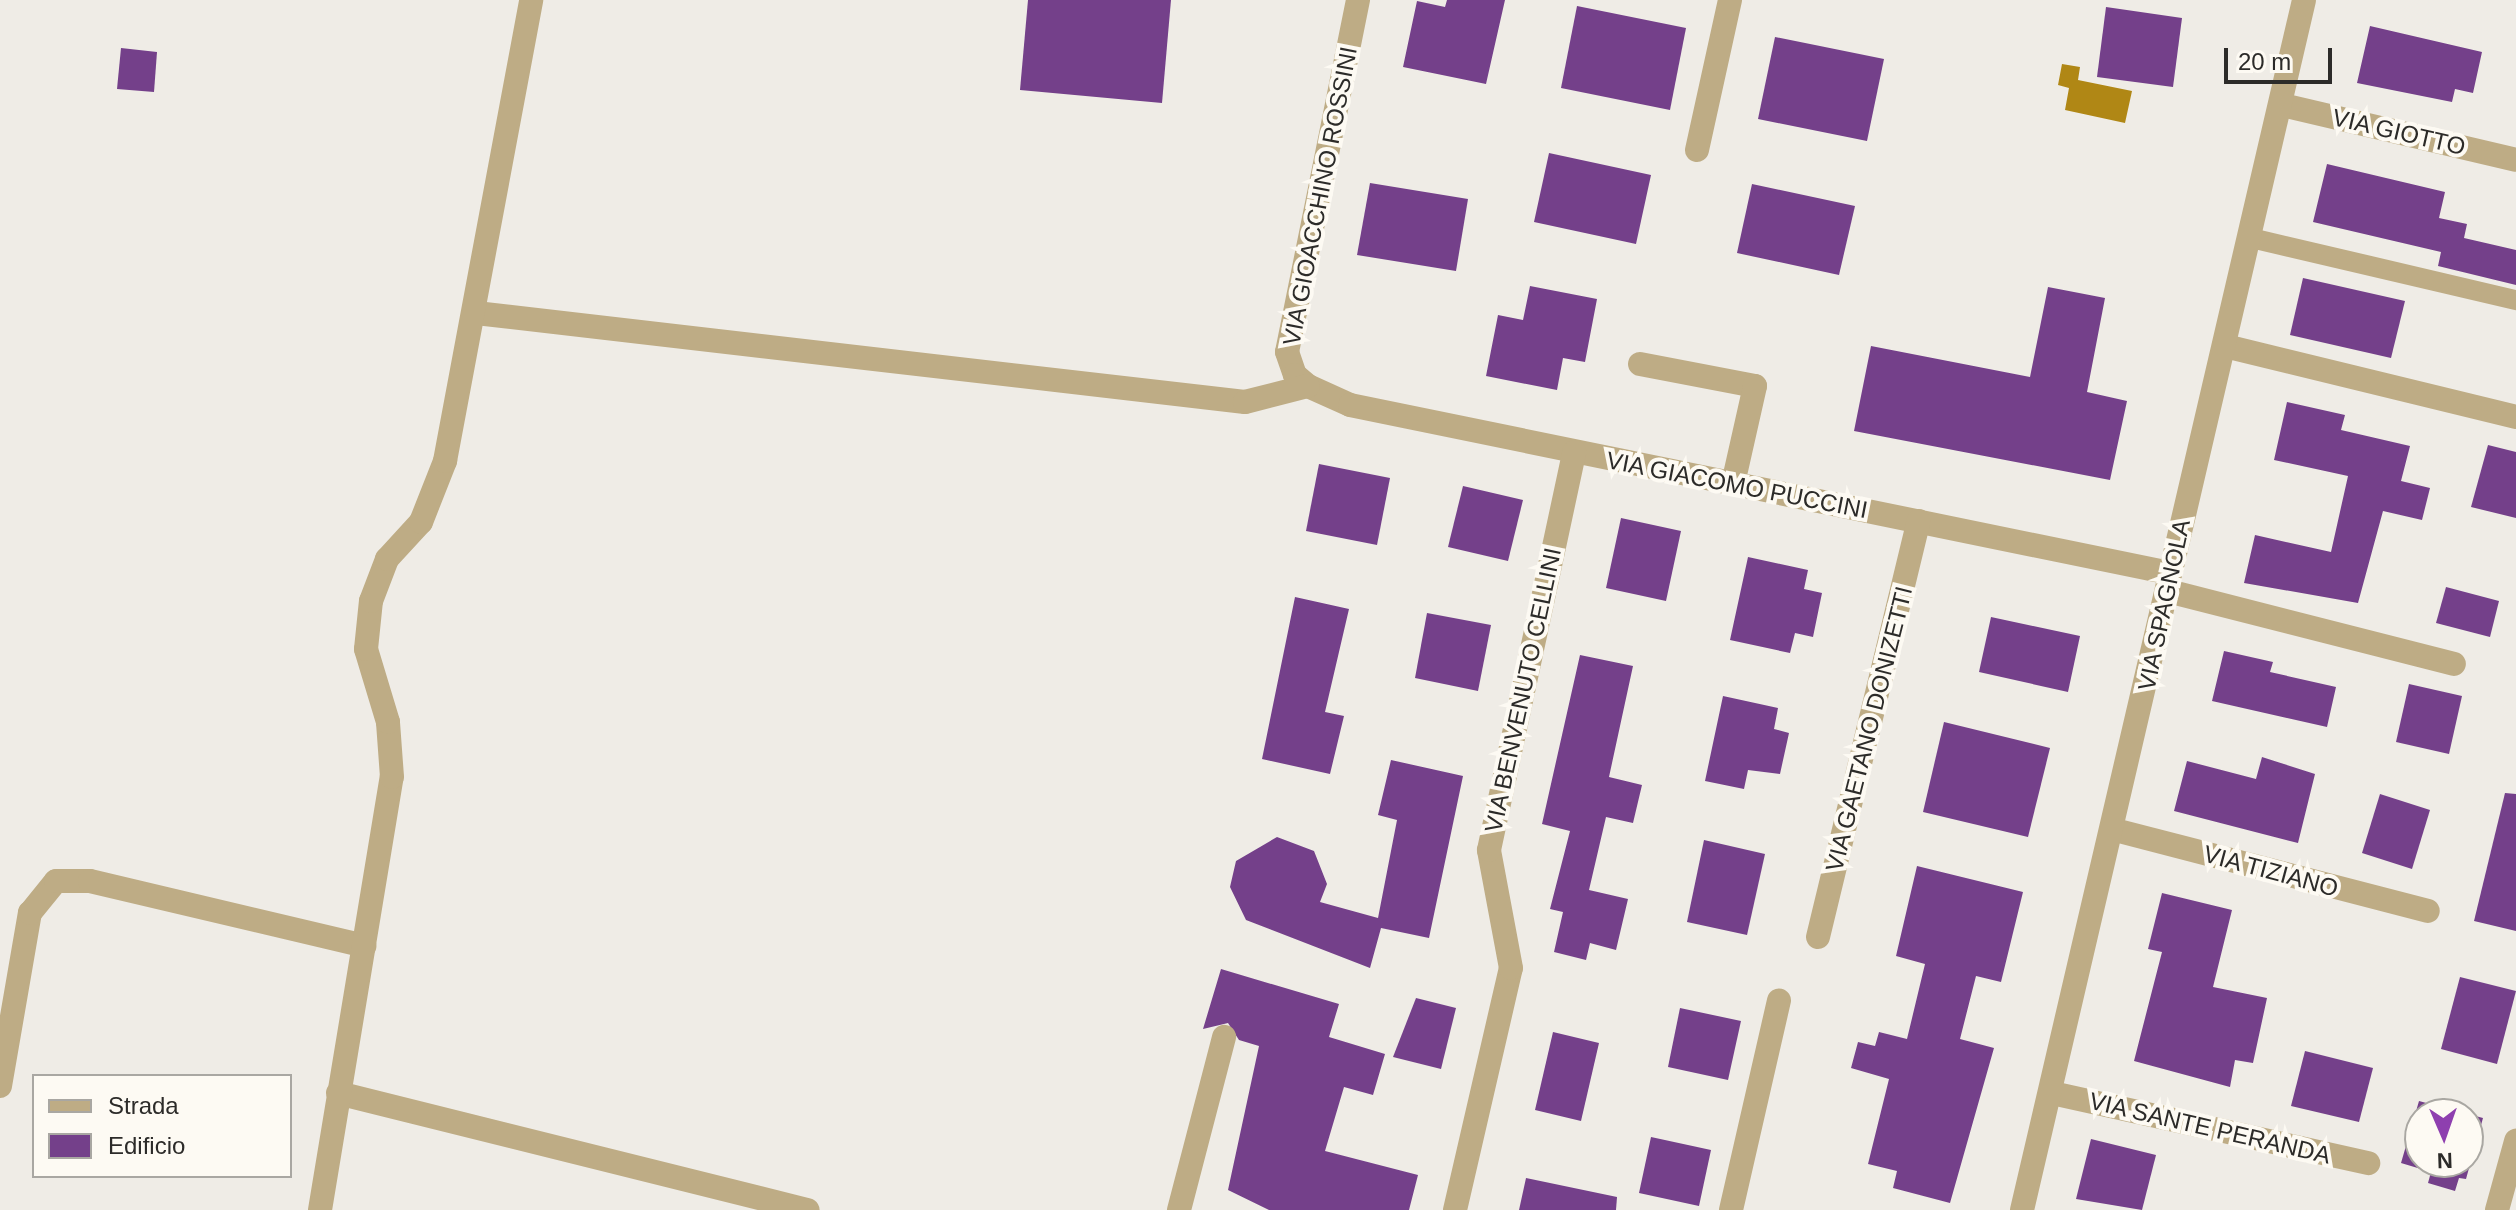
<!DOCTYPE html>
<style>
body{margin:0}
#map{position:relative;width:2516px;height:1210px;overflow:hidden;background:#efece6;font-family:Helvetica,sans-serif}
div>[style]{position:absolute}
.water>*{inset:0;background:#b08715}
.building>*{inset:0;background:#74408a}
.service>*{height:20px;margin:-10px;padding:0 10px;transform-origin:10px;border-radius:10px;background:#beac85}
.minor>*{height:24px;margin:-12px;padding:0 12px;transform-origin:12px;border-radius:12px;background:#beac85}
span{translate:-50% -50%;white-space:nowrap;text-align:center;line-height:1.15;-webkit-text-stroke:8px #fdfaf3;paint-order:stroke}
.street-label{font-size:24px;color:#2c2b29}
.legend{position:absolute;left:32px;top:1074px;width:260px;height:104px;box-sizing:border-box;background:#fdfaf3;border:2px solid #a9a7a2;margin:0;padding:10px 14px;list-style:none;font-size:24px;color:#2c2b29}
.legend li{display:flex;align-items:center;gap:16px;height:40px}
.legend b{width:40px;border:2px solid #a9a7a2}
.north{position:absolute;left:2404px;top:1098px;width:80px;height:80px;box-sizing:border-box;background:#fdfaf3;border:2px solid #a9a7a2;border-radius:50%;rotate:178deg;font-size:22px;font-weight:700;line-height:32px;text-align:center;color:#2c2b29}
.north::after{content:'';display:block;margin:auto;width:28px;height:36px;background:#8e3faf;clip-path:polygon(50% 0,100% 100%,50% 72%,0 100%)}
.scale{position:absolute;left:2224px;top:48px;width:108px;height:36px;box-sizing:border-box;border:4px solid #2c2b29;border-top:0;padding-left:10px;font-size:24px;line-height:28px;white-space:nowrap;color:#2c2b29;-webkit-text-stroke:6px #fdfaf3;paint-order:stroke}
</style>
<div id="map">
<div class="water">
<div style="clip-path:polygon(2062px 64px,2080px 67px,2078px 80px,2132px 91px,2125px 123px,2065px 110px,2069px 88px,2058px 85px)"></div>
</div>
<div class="building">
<div style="clip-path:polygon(1028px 0,1171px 0,1162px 103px,1020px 90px)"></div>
<div style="clip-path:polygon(1447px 0,1505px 0,1486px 84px,1403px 67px,1417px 1px,1445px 7px)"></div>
<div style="clip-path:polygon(1577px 6px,1686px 28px,1670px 110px,1561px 88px)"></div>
<div style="clip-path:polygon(2106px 7px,2182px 18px,2173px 87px,2097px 77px)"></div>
<div style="clip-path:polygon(2370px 26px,2482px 52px,2473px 93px,2455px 89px,2452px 102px,2357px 83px)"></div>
<div style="clip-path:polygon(1775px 37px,1884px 59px,1867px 141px,1758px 119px)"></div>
<div style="clip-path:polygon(121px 48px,157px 52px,154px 92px,117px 89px)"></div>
<div style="clip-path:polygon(1549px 153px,1651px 175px,1636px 244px,1534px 222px)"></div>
<div style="clip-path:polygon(2327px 164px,2445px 192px,2439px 218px,2467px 224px,2464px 238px,2516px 250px,2516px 285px,2438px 266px,2441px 252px,2313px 222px)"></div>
<div style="clip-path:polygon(1370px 183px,1468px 199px,1456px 271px,1357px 255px)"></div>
<div style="clip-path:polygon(1752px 184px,1855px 206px,1839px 275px,1737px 253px)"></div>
<div style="clip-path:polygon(2303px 278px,2405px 301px,2391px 358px,2290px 335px)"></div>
<div style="clip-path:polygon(1530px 286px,1597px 299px,1585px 362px,1563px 358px,1557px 390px,1486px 376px,1498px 315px,1523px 320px)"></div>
<div style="clip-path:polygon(2048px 287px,2105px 298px,2087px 392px,2127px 401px,2110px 480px,1854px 431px,1871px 346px,2030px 377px)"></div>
<div style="clip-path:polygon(2287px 402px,2345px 415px,2341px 430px,2410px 446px,2401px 481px,2430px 488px,2422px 520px,2383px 511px,2358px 603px,2244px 583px,2255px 535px,2331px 552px,2348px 476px,2274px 460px)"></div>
<div style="clip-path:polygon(2488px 445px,2516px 452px,2516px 518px,2471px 507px)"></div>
<div style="clip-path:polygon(1319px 464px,1390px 478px,1377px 545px,1306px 531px)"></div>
<div style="clip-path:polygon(1463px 486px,1523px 500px,1508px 561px,1448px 547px)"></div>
<div style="clip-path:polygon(1621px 518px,1681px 531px,1666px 601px,1606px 588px)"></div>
<div style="clip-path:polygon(1748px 557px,1808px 570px,1804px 589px,1822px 593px,1813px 637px,1795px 633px,1790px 653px,1730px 640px)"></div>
<div style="clip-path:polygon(2446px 587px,2499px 601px,2490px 637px,2436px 623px)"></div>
<div style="clip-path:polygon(1295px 597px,1349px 609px,1325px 712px,1344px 716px,1330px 774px,1262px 759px)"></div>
<div style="clip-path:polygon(1427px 613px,1491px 625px,1478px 691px,1415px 678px)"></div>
<div style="clip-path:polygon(1991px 617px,2080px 636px,2068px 692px,1979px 672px)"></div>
<div style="clip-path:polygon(2224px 651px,2273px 662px,2270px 672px,2336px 687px,2327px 727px,2212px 701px)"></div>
<div style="clip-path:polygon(1580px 655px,1633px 666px,1609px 777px,1642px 785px,1633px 823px,1606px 817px,1589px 890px,1628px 899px,1616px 950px,1590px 943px,1586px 960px,1554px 952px,1563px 912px,1550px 909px,1570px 831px,1542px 824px)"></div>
<div style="clip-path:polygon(2409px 684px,2462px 696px,2449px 754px,2396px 742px)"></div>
<div style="clip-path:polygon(1723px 696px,1778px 708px,1774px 729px,1789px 733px,1780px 774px,1748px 770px,1744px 789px,1705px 781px)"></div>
<div style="clip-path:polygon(1944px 722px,2050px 748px,2028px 837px,1923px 812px)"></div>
<div style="clip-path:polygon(2262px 757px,2315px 774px,2298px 843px,2174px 811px,2187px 761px,2256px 779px)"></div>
<div style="clip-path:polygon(1391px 760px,1463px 776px,1429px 938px,1381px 928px,1370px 968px,1246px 920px,1230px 887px,1236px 861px,1277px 837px,1314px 851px,1327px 884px,1320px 902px,1378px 918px,1397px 820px,1378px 815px)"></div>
<div style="clip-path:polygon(2505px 793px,2516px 794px,2516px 931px,2474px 921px)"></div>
<div style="clip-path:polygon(2380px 794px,2430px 810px,2412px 869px,2362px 853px)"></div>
<div style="clip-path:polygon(1704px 840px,1765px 854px,1747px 935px,1687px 922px)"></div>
<div style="clip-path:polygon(1917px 866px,2023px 892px,2001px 982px,1976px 976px,1960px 1039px,1994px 1048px,1950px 1203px,1893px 1188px,1897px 1171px,1868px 1164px,1889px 1079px,1851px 1068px,1858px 1042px,1875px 1046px,1879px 1032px,1907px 1039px,1925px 964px,1896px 956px)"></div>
<div style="clip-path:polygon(2162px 893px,2232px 910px,2213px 987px,2267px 998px,2253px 1063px,2235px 1060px,2230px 1087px,2134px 1061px,2162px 952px,2148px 949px)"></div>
<div style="clip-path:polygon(1221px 969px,1339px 1004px,1329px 1037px,1385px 1054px,1373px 1095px,1344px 1087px,1325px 1151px,1418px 1175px,1409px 1210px,1269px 1210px,1228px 1190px,1259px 1046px,1239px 1040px,1228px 1023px,1203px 1029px)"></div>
<div style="clip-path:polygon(2460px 977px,2516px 991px,2497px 1064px,2441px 1049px)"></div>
<div style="clip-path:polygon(1416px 998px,1456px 1008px,1441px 1069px,1393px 1057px)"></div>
<div style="clip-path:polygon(1680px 1008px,1741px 1021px,1728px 1080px,1668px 1067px)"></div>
<div style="clip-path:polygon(1553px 1032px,1599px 1043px,1581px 1121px,1535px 1110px)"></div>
<div style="clip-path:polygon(2305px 1051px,2373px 1068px,2359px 1122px,2291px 1106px)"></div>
<div style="clip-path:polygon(2419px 1101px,2467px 1114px,2420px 1114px,2420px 1162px,2468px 1162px,2468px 1114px,2483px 1118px,2466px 1179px,2459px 1178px,2455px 1191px,2428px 1183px,2431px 1172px,2401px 1163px)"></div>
<div style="clip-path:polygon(1651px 1137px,1711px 1150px,1699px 1206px,1639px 1193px)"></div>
<div style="clip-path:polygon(2091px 1139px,2156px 1155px,2142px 1210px,2076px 1199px)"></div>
<div style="clip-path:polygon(1526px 1178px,1617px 1197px,1616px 1210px,1519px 1210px)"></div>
</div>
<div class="service">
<div style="left:2251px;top:238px;width:272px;rotate:13.2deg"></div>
</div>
<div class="minor">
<div style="left:1358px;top:0;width:359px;rotate:101.4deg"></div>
<div style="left:1287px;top:352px;width:24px;rotate:71deg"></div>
<div style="left:1295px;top:375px;width:17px;rotate:40deg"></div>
<div style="left:1308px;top:386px;width:46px;rotate:24.3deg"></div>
<div style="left:1350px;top:405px;width:837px;rotate:11.58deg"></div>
<div style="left:2282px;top:105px;width:240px;rotate:13.2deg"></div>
<div style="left:1697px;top:150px;width:154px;rotate:-77.6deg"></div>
<div style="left:476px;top:313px;width:774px;rotate:6.6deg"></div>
<div style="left:1245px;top:402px;width:65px;rotate:-14.3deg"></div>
<div style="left:2225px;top:346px;width:300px;rotate:13.7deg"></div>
<div style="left:1640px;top:364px;width:117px;rotate:10.8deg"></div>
<div style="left:1755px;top:386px;width:100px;rotate:102.7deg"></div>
<div style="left:2168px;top:591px;width:295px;rotate:14.3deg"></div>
<div style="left:2115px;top:830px;width:323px;rotate:14.5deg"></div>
<div style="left:1818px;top:937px;width:428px;rotate:-76.4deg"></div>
<div style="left:0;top:1086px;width:176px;rotate:-80.2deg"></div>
<div style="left:30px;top:913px;width:41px;rotate:-50.9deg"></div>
<div style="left:56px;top:881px;width:34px"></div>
<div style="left:90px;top:881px;width:282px;rotate:13.3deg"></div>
<div style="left:338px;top:1093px;width:484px;rotate:14deg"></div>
<div style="left:2052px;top:1093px;width:324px;rotate:12.5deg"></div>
<div style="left:320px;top:1210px;width:439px;rotate:-80.6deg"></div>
<div style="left:392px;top:777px;width:55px;rotate:-94.2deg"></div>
<div style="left:388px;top:722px;width:76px;rotate:-106.8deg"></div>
<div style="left:366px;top:649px;width:48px;rotate:-84.1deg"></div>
<div style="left:371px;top:601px;width:45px;rotate:-69.1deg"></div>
<div style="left:387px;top:559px;width:50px;rotate:-47.4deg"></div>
<div style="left:421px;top:522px;width:66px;rotate:-68.5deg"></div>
<div style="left:445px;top:461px;width:469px;rotate:-79.4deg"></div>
<div style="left:1179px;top:1210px;width:179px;rotate:-75.4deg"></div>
<div style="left:1455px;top:1210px;width:248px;rotate:-77deg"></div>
<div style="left:1511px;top:968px;width:120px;rotate:-100.6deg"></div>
<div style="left:1489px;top:850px;width:407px;rotate:-77.9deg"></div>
<div style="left:1731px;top:1210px;width:215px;rotate:-77.1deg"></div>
<div style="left:2022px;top:1210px;width:1242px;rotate:-76.88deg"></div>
<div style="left:2497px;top:1210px;width:72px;rotate:-74.6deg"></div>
</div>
<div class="street-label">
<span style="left:2399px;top:132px;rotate:13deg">VIA GIOTTO</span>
<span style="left:1320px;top:196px;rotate:-79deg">VIA GIOACCHINO ROSSINI</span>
<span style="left:1737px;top:485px;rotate:11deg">VIA GIACOMO PUCCINI</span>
<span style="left:2164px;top:605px;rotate:-78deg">VIA SPAGNOLA</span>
<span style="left:1523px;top:690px;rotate:-78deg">VIA BENVENUTO CELLINI</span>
<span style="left:1869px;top:729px;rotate:-76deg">VIA GAETANO DONIZETTI</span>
<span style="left:2271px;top:871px;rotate:15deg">VIA TIZIANO</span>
<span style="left:2210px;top:1128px;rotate:13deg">VIA SANTE PERANDA</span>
</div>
<ul class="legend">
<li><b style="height:10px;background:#beac85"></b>Strada</li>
<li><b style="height:22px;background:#74408a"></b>Edificio</li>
</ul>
<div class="north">N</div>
<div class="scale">20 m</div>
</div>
